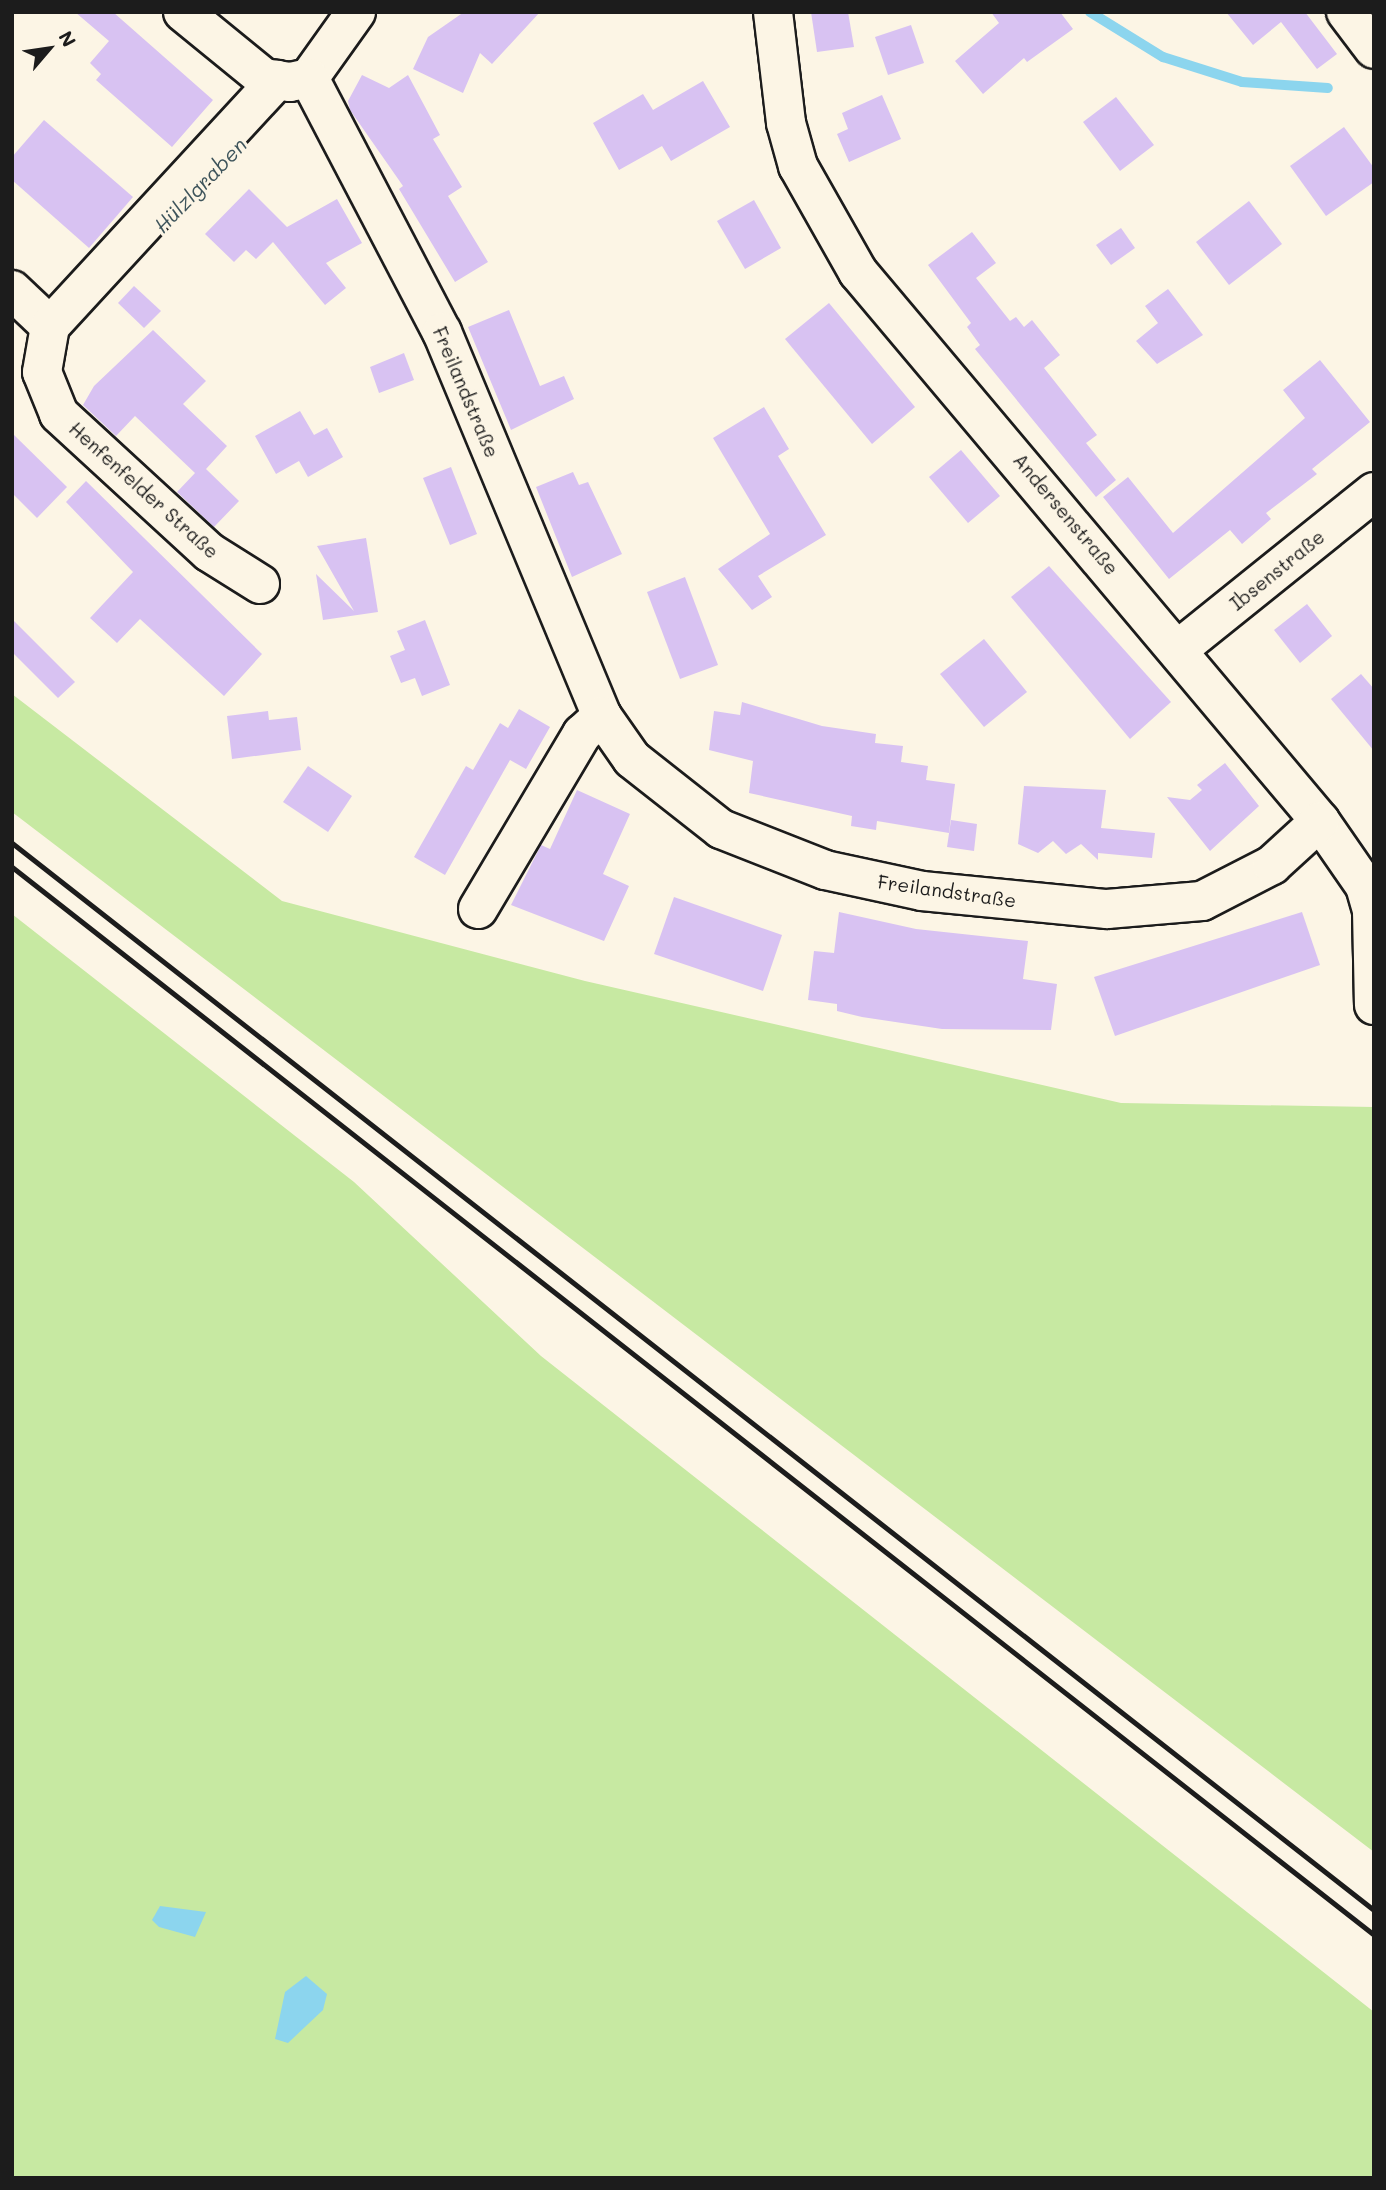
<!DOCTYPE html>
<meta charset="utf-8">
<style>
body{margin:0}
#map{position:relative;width:1386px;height:2190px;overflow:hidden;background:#fcf5e5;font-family:Mali,sans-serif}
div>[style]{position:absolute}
.green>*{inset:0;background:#c7e9a2}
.water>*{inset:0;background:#8cd5ee}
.stream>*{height:10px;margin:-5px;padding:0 5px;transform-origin:5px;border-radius:5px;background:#8cd5ee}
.building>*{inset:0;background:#d8c2f2}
.roads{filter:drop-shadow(2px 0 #1c1c1c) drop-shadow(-2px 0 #1c1c1c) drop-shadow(0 2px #1c1c1c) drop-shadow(0 -2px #1c1c1c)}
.minor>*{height:38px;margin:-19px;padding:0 19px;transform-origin:19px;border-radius:19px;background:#fcf5e5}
.rail>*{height:5px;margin:-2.5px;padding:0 2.5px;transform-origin:2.5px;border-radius:2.5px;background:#1c1c1c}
span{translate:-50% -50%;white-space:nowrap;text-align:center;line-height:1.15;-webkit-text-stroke:6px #fcf5e5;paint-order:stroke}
.street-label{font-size:19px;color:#1c1c1c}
.water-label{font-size:21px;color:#3e545b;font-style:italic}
.frame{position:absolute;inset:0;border:14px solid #1c1c1c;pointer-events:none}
.north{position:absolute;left:14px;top:14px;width:70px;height:70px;-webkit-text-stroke:5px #fcf5e5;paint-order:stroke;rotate:61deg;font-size:19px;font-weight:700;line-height:28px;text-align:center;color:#1c1c1c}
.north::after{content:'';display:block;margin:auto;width:24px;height:32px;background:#1c1c1c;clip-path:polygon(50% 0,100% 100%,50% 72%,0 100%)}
</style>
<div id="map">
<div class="green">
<div style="clip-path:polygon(12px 694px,282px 901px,585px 981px,1121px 1103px,1374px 1107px,1374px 1852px,12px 812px)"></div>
<div style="clip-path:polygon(12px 914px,354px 1182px,541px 1356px,1374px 2012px,1374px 2178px,12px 2178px)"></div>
</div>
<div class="water">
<div style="clip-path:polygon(160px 1906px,206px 1912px,195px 1937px,159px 1927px,152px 1920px)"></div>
<div style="clip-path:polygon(306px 1976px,327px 1994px,323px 2010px,288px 2043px,275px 2039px,285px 1992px)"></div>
</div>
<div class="stream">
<div style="left:1090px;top:12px;width:86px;rotate:31.7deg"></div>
<div style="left:1163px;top:57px;width:83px;rotate:17.6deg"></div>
<div style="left:1242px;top:82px;width:86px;rotate:4deg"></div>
</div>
<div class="building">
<div style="clip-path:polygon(75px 12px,113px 12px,213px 100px,172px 147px,96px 80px,101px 74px,90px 63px,109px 41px)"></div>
<div style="clip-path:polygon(464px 12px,540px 12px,492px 64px,480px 53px,463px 93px,413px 69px,428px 37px)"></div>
<div style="clip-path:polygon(811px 12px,848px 12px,854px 47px,817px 52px)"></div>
<div style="clip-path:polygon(991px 12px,1060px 12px,1073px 29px,1027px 62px,1024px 58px,983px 94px,955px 61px,999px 23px)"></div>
<div style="clip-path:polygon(1226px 12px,1305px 12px,1337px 54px,1317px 69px,1281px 22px,1253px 45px)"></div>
<div style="clip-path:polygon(911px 25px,924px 63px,888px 75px,875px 37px)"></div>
<div style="clip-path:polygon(362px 75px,389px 88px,408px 75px,440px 135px,433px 139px,462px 187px,448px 196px,488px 262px,455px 282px,399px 189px,403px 186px,350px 110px,348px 101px)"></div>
<div style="clip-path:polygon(703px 81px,730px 127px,671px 161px,662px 146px,619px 170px,593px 123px,643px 94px,653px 110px)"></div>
<div style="clip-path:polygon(882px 95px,901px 139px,849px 162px,837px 134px,848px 129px,842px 113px)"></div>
<div style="clip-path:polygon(1116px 97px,1154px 145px,1120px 171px,1083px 122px)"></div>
<div style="clip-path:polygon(44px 120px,133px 197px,89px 248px,12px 180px,12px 157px)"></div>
<div style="clip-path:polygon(1344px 127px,1374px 168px,1374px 182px,1326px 216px,1290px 166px)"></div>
<div style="clip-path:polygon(249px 189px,287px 227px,337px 199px,362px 243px,326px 263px,346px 288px,325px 305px,273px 242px,256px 259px,246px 250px,234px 262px,205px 234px)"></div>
<div style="clip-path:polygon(754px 200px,781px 248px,745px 269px,717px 221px)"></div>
<div style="clip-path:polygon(1249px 201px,1282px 244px,1229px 285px,1196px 242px)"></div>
<div style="clip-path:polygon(1121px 228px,1135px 248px,1111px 265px,1096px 245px)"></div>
<div style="clip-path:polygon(972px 232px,996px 263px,976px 278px,1010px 321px,1016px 317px,1024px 327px,1032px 320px,1060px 355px,1044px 368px,1097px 435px,1086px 443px,1116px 480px,1096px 497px,975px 349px,980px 345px,967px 327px,971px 323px,928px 265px)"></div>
<div style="clip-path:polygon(134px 286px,161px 311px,144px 328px,118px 303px)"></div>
<div style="clip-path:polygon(1168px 289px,1203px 335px,1157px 364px,1136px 341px,1158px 323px,1145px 306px)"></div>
<div style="clip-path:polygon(829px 303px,915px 407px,872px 444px,785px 339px)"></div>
<div style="clip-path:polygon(509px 310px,540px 386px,564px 376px,574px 399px,511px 430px,468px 327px)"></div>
<div style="clip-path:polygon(153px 330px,206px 381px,183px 404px,227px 446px,206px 469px,239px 501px,214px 527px,177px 492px,195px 473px,135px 416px,116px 436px,83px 405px,94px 386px)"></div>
<div style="clip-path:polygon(404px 353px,414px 380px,379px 393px,370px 367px)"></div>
<div style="clip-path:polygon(1320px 360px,1370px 422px,1312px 469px,1317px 474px,1266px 513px,1271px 519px,1242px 544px,1230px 530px,1169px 579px,1103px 497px,1128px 477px,1173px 533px,1305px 418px,1283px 390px)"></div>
<div style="clip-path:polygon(764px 407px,789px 449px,778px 456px,826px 535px,758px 576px,772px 597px,752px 610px,718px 569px,770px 534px,713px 438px)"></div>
<div style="clip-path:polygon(300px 411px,314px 435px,327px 428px,343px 457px,308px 477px,299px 461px,276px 474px,255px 436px)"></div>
<div style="clip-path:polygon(12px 433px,67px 487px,37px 518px,12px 493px)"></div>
<div style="clip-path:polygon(961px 450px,1000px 496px,968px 523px,929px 477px)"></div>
<div style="clip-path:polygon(451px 467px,477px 534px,450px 545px,423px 478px)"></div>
<div style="clip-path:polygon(573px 472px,579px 485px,588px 482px,622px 554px,572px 577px,536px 487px)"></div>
<div style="clip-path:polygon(86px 481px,262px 654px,224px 696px,140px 619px,117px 643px,90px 618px,133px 572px,66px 502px)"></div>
<div style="clip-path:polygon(366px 538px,378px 612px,323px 620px,316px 574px,354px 611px,317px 546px)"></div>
<div style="clip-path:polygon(1049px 566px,1171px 702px,1130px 739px,1011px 597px)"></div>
<div style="clip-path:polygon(685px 577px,718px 665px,680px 679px,647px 592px)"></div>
<div style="clip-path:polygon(1307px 604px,1332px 636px,1300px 663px,1274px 630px)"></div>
<div style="clip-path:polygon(12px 619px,75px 682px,58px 698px,12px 652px)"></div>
<div style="clip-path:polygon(425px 620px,450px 685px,422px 696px,415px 678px,401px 683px,390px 656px,405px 650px,397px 631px)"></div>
<div style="clip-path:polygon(984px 639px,1027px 692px,984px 727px,940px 674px)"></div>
<div style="clip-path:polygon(1361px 674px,1374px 689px,1374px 751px,1331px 699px)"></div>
<div style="clip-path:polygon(742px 702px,822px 726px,876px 734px,875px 743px,903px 746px,901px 762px,928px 766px,926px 780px,955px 784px,949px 833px,877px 821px,876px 830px,851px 826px,852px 816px,749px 793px,753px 761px,709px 750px,714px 711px,740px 715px)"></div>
<div style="clip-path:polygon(519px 709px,550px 727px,526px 769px,510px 760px,445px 875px,414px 857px,466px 766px,473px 770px,500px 723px,508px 728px)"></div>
<div style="clip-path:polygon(268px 711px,269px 720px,297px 717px,301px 750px,232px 759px,227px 716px)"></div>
<div style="clip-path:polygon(1225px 763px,1259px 806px,1210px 851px,1167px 797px,1190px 800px,1202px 790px,1197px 785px)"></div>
<div style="clip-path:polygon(308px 766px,352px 796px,328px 832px,283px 802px)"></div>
<div style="clip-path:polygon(1024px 786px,1106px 790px,1101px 828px,1155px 833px,1152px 858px,1098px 853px,1098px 860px,1081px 844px,1066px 854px,1053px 841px,1038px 853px,1018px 844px)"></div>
<div style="clip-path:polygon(577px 790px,630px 814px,603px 874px,629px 886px,604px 941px,511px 905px,541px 845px,550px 849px)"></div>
<div style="clip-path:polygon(951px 820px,977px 824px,974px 851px,947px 847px)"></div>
<div style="clip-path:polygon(674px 897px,782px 935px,763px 991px,654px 954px)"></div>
<div style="clip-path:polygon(839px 912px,916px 929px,1028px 941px,1023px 979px,1057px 984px,1051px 1030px,942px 1029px,862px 1017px,837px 1011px,837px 1004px,808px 1000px,814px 951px,834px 953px)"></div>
<div style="clip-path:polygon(1302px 912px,1320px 965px,1115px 1036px,1094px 977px)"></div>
</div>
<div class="roads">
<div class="minor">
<div style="left:183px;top:12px;width:104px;rotate:39.2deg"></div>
<div style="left:264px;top:78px;width:26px;rotate:9deg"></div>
<div style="left:290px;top:82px;width:19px;rotate:-12deg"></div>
<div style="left:309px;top:78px;width:81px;rotate:-54.5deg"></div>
<div style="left:773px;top:12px;width:112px;rotate:83.3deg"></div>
<div style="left:786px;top:123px;width:45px;rotate:74.4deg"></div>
<div style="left:798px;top:166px;width:122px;rotate:60.5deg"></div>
<div style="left:858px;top:272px;width:718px;rotate:49.92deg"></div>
<div style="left:1320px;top:821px;width:79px;rotate:55.3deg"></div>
<div style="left:1365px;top:886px;width:26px;rotate:74deg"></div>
<div style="left:1372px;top:911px;width:94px;rotate:88.8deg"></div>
<div style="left:1346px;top:12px;width:46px;rotate:52.9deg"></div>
<div style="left:309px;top:78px;width:287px;rotate:62.4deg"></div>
<div style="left:442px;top:332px;width:416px;rotate:67.4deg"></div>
<div style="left:602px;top:716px;width:52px;rotate:55.1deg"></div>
<div style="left:632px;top:759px;width:113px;rotate:38.2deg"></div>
<div style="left:721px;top:829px;width:112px;rotate:21.5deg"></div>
<div style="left:825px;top:870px;width:99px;rotate:12.2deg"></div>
<div style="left:922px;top:891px;width:186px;rotate:5.6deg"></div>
<div style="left:1107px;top:909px;width:95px;rotate:-4.8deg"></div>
<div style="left:1202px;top:901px;width:79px;rotate:-27.2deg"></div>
<div style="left:1272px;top:865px;width:65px;rotate:-42.5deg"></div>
<div style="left:12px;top:290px;width:52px;rotate:43.5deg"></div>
<div style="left:260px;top:584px;width:60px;rotate:-147.9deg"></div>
<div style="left:209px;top:552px;width:204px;rotate:-137.4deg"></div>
<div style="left:59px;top:414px;width:45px;rotate:-112deg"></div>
<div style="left:42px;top:372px;width:47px;rotate:-80.1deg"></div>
<div style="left:50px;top:326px;width:335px;rotate:-47.3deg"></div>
<div style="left:1180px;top:648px;width:249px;rotate:-38.8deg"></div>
<div style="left:478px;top:909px;width:204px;rotate:-59.3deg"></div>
<div style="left:582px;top:734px;width:27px;rotate:-42deg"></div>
</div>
</div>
<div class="rail">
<div style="left:12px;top:843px;width:1730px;rotate:38.08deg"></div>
<div style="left:12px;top:867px;width:1731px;rotate:38.1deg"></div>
</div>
<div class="street-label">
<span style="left:466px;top:392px;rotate:67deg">Freilandstraße</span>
<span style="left:144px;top:490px;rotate:42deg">Henfenfelder Straße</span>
<span style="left:1066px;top:514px;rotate:50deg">Andersenstraße</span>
<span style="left:1277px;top:570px;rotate:-39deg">Ibsenstraße</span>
<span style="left:947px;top:891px;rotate:8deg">Freilandstraße</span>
</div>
<div class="water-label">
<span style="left:200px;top:185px;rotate:-46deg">Hülzlgraben</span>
</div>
<div class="frame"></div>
<div class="north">N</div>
</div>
